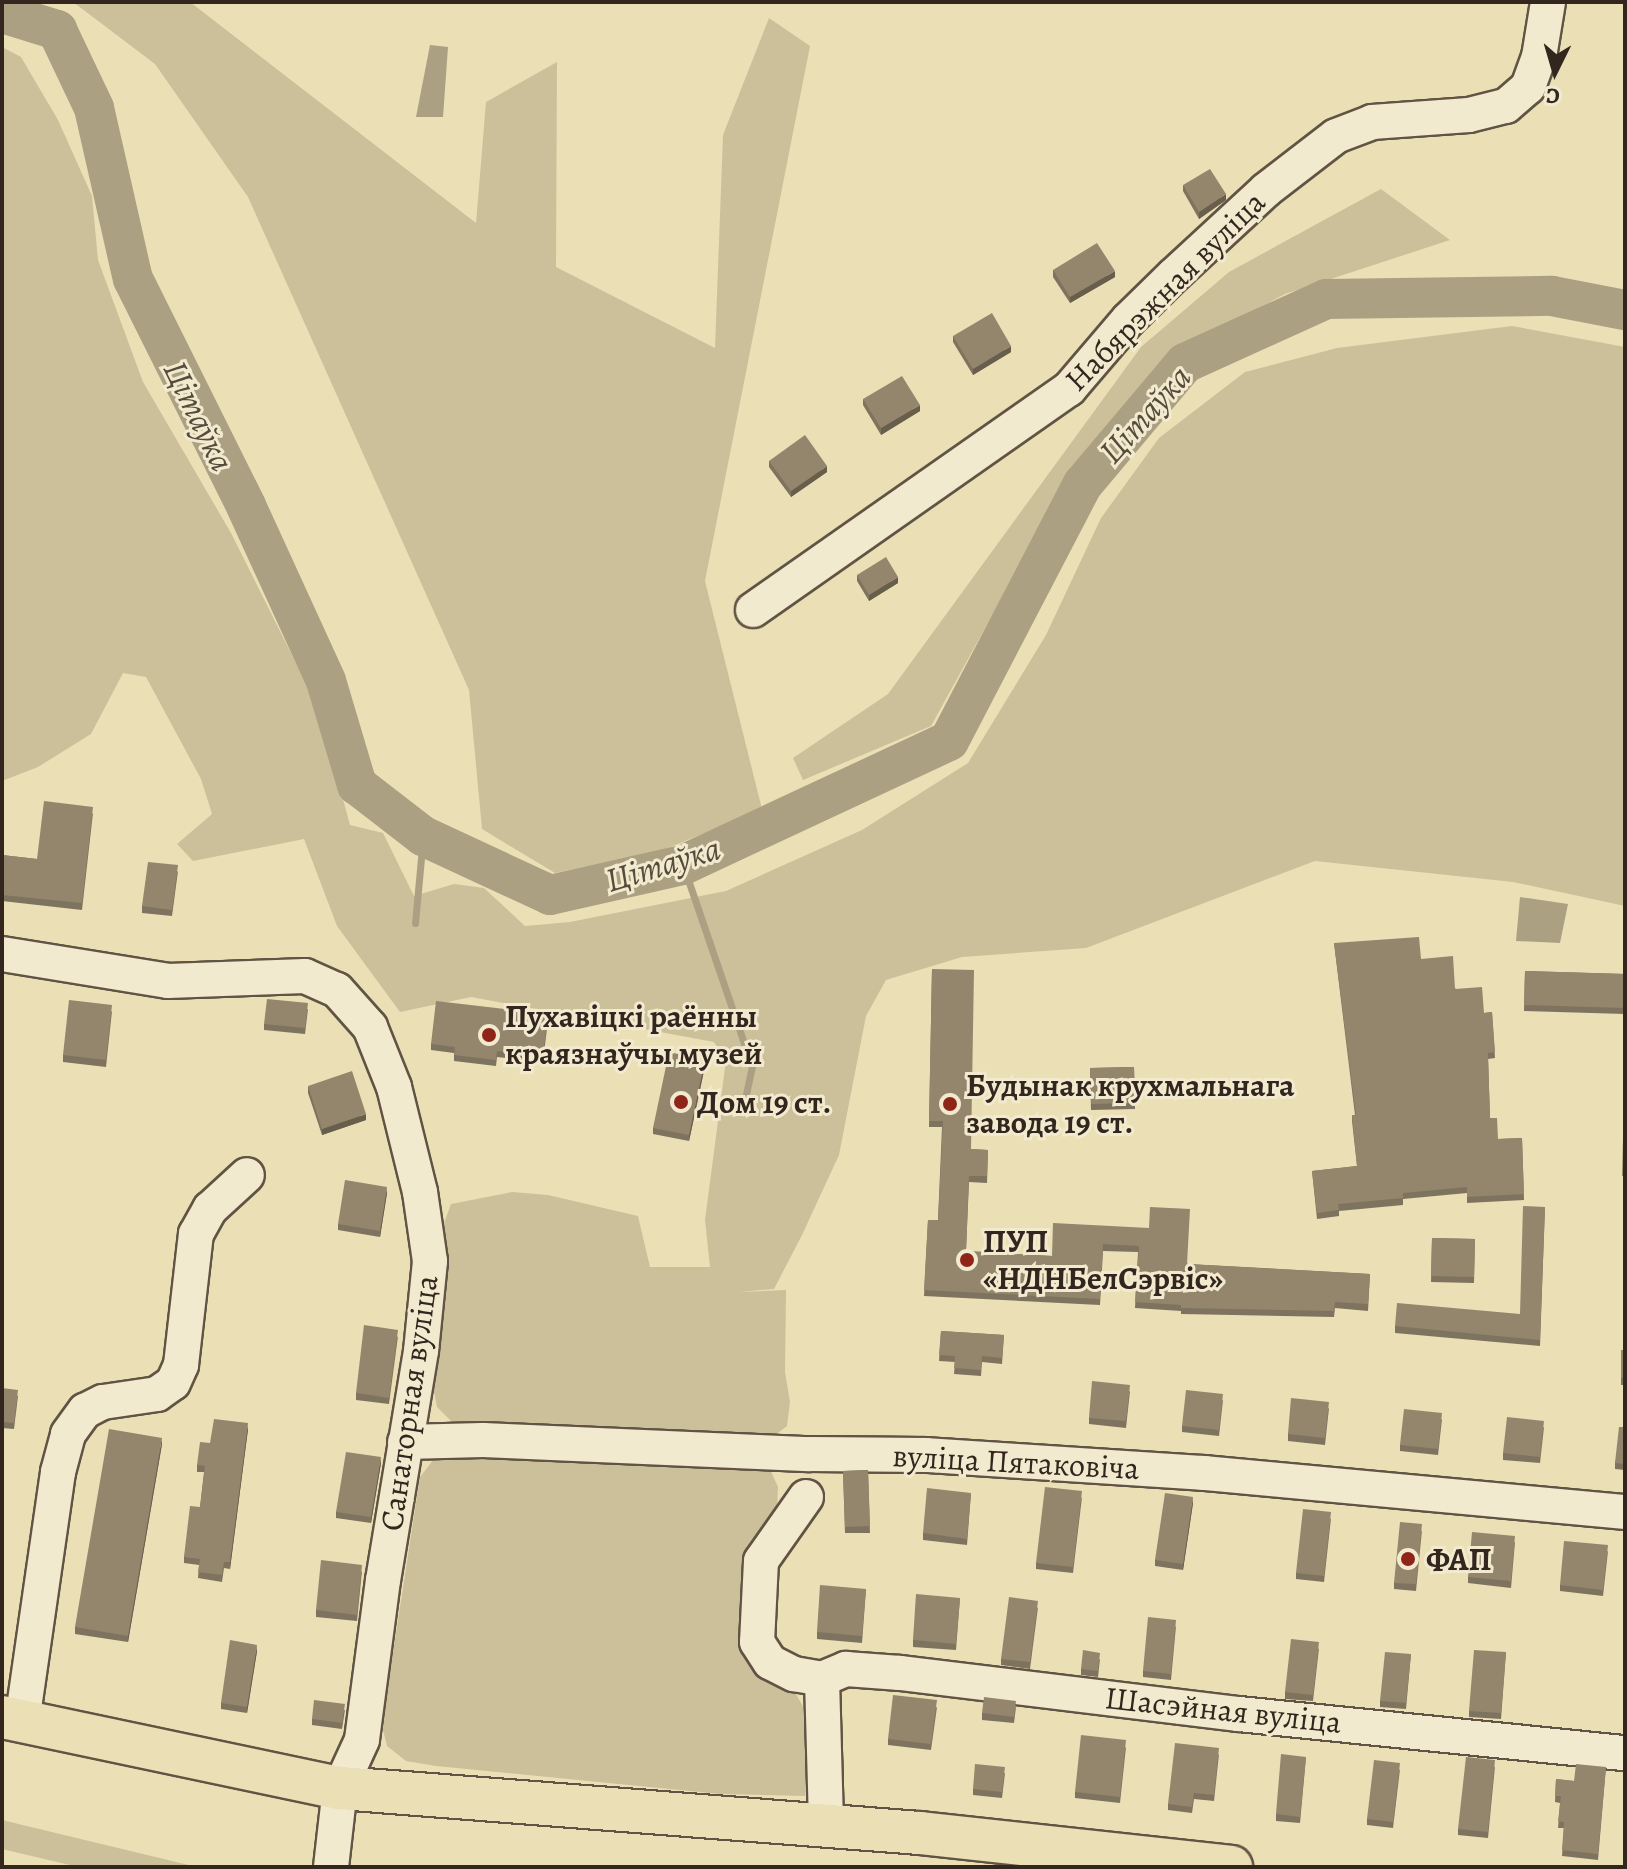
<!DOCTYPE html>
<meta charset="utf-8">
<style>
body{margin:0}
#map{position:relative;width:1627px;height:1869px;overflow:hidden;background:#ebdfb5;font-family:Alegreya,serif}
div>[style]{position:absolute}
.green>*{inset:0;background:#ccc09b}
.water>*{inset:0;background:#aca082}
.stream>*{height:7px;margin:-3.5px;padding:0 3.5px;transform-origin:3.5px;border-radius:3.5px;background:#aca082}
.river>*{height:40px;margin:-20px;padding:0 20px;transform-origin:20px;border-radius:20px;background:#aca082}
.roads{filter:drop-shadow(2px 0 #615444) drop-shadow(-2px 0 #615444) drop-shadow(0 2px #615444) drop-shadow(0 -2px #615444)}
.minor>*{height:34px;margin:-17px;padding:0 17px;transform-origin:17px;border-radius:17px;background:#f2eacf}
.major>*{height:42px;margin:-21px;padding:0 21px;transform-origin:21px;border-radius:21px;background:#ebdfb5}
.wall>*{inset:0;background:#7e735e}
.shaded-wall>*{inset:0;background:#675e4c}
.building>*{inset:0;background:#93866d}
.dots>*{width:22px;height:22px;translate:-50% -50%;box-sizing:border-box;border:4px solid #f2eacf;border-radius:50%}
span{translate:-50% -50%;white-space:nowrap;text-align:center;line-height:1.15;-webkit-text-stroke:6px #f2eacf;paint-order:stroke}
.street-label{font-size:32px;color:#33261e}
.poi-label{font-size:32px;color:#33261e;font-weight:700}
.left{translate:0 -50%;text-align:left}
.water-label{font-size:34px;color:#574b3c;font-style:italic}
.frame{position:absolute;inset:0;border:4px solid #33261e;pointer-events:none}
.north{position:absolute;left:1515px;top:32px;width:80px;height:80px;-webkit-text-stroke:6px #f2eacf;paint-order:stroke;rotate:185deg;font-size:22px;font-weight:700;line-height:32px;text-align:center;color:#33261e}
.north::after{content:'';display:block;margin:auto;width:28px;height:36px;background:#33261e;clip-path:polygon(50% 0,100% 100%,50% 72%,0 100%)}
</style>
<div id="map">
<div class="green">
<div style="clip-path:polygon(73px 2px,190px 2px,476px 223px,486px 102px,557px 62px,556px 267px,715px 348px,723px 135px,769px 18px,810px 46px,705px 581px,762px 809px,661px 851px,555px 873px,482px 829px,469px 690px,248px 197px,155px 64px)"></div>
<div style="clip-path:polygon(2px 47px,21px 57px,58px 120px,92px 196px,98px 260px,143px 382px,231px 533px,318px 707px,350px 825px,383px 833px,414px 896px,454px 884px,484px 888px,525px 926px,570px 922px,726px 891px,862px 830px,968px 763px,1046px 635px,1101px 518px,1159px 438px,1245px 372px,1337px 348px,1512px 326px,1625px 347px,1625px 906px,1513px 882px,1315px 861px,1086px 948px,962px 957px,886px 980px,866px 1016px,839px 1155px,802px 1235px,774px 1289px,739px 1292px,786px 1290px,785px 1372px,790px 1402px,787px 1426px,770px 1439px,457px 1427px,437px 1407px,432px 1382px,443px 1226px,451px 1204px,512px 1192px,548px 1195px,638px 1216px,650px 1267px,710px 1267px,705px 1220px,726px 1060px,714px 1042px,471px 997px,400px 1012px,337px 926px,304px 839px,193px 861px,177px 844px,212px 814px,201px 779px,146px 677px,123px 673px,91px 734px,38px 767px,2px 781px)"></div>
<div style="clip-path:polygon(1381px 189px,1450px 240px,1285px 294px,1173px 354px,1068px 478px,931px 726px,803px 780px,793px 758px,888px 694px,1141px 347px,1229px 272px)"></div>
<div style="clip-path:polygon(437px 1455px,753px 1459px,770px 1469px,778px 1487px,777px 1512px,746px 1601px,748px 1662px,796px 1694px,811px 1721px,812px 1758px,805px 1796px,720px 1794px,436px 1766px,406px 1761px,387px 1746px,383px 1730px,388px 1685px,420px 1477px)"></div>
<div style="clip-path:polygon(2px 1820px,197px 1867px,78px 1867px,2px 1849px)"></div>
</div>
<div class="water">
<div style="clip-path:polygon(430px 45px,448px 47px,443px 117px,416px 117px)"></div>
<div style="clip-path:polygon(1520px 897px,1568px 904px,1560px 943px,1516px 941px)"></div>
</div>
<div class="stream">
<div style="left:683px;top:865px;width:213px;rotate:71.1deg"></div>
<div style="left:752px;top:1066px;width:40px;rotate:102deg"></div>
<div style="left:415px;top:923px;width:87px;rotate:-84.7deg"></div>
</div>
<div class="river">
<div style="left:2px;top:13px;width:58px;rotate:17.2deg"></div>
<div style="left:57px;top:30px;width:86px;rotate:64.6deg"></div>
<div style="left:94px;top:108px;width:175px;rotate:77.2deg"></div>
<div style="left:133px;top:279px;width:254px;rotate:63.5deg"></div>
<div style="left:246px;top:506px;width:192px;rotate:65.4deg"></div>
<div style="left:326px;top:681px;width:109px;rotate:73.4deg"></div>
<div style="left:357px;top:785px;width:83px;rotate:37.7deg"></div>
<div style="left:423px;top:836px;width:140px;rotate:24.9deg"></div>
<div style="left:550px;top:895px;width:136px;rotate:-12.7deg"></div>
<div style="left:683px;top:865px;width:293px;rotate:-25deg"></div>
<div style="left:949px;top:741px;width:290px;rotate:-62.5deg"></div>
<div style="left:1083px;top:484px;width:158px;rotate:-49.9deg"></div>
<div style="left:1185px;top:363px;width:155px;rotate:-24.4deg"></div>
<div style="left:1326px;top:299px;width:226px;rotate:-0.8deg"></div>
<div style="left:1552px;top:296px;width:74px;rotate:10.9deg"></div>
</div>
<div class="roads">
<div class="minor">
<div style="left:753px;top:610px;width:386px;rotate:-35deg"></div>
<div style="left:1069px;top:389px;width:91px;rotate:-49.5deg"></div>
<div style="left:1128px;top:320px;width:64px;rotate:-44.4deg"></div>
<div style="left:1174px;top:275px;width:125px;rotate:-42.7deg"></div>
<div style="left:1266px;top:190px;width:88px;rotate:-37.6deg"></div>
<div style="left:1336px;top:136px;width:39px;rotate:-21deg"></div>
<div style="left:1372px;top:122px;width:97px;rotate:-4.1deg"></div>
<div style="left:1469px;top:115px;width:38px;rotate:-14deg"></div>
<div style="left:1506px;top:106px;width:29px;rotate:-41deg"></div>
<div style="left:1528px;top:87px;width:32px;rotate:-70deg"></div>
<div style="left:1539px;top:57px;width:56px;rotate:-80.7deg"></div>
<div style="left:2px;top:954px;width:168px;rotate:9.2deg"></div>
<div style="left:168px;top:981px;width:137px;rotate:-2.1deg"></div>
<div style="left:305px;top:976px;width:35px;rotate:24deg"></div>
<div style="left:337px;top:990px;width:50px;rotate:48.3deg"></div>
<div style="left:370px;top:1027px;width:65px;rotate:68.2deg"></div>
<div style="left:394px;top:1087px;width:108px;rotate:76.1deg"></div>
<div style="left:420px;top:1192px;width:70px;rotate:81.8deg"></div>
<div style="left:430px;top:1261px;width:90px;rotate:95.7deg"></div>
<div style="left:421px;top:1351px;width:232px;rotate:99.4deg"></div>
<div style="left:383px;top:1580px;width:161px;rotate:97.5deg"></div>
<div style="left:362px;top:1740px;width:53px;rotate:114.6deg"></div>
<div style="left:340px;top:1788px;width:80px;rotate:96.5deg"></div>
<div style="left:405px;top:1442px;width:78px;rotate:-1.5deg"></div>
<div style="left:483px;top:1440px;width:327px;rotate:2.5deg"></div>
<div style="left:810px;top:1454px;width:116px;rotate:0.5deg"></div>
<div style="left:926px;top:1455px;width:279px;rotate:3.7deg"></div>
<div style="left:1204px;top:1473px;width:423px;rotate:5.3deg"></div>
<div style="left:806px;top:1497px;width:78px;rotate:125.1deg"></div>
<div style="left:761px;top:1561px;width:81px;rotate:92.8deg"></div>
<div style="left:757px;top:1642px;width:24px;rotate:57deg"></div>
<div style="left:770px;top:1662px;width:27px;rotate:27deg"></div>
<div style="left:794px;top:1674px;width:28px;rotate:10deg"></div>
<div style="left:822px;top:1679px;width:26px;rotate:-23deg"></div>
<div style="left:846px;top:1669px;width:54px;rotate:4.2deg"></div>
<div style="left:900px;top:1673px;width:341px;rotate:6.9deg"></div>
<div style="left:1239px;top:1714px;width:388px;rotate:5.8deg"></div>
<div style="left:822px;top:1679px;width:147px;rotate:88.4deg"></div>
<div style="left:22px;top:1722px;width:253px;rotate:-81.8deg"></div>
<div style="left:58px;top:1472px;width:39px;rotate:-75deg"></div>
<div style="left:68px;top:1434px;width:29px;rotate:-54deg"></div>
<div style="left:85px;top:1411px;width:20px;rotate:-27deg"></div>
<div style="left:103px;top:1402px;width:55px;rotate:-8.4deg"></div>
<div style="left:157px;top:1394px;width:19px;rotate:-35deg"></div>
<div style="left:173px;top:1383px;width:20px;rotate:-66deg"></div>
<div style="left:181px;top:1365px;width:132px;rotate:-83.5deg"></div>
<div style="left:196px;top:1234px;width:29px;rotate:-61deg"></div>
<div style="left:210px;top:1209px;width:50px;rotate:-42.6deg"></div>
</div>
<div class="major">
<div style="left:2px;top:1717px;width:345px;rotate:11.9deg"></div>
<div style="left:340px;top:1788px;width:581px;rotate:4.44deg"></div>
<div style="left:919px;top:1833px;width:314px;rotate:6.2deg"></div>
</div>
</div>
<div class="wall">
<div style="clip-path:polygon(1183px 185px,1226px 200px,1199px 219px,1183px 191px)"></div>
<div style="clip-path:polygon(1053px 270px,1115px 277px,1070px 303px,1053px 277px)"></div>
<div style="clip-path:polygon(953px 336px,1011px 352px,973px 375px,953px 342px)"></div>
<div style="clip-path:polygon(863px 399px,920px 411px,881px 435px,863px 405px)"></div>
<div style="clip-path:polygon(769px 461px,827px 472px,791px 497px,769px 467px)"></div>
<div style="clip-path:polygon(857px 575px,898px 583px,869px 601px,857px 581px)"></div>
<div style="clip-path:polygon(93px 813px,82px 910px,2px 901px,2px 855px,37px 859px)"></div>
<div style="clip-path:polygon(178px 871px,172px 916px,142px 913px,142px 906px)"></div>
<div style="clip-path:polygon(1334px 943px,1421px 959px,1484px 1013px,1492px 1012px,1495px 1058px,1488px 1059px,1490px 1118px,1498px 1139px,1522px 1138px,1524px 1200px,1467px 1203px,1467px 1193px,1403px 1199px,1403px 1205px,1339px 1211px,1339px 1216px,1317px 1219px,1312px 1171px,1357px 1166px,1352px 1121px,1352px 1115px,1355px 1115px)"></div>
<div style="clip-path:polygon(932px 969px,971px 1149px,988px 1150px,987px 1183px,969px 1182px,966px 1251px,1052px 1256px,1149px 1228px,1188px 1264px,1370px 1274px,1368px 1311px,1335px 1308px,1334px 1317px,1181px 1314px,1181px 1311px,1135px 1308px,1138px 1252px,1103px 1251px,1100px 1305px,924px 1296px,928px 1220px,938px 1220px,942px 1127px,929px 1127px)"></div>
<div style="clip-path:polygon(1525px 971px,1625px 974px,1625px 1014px,1524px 1011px)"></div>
<div style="clip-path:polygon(308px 1009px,305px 1034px,264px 1030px,264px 1024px)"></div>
<div style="clip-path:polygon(112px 1011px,106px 1067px,63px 1062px,63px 1055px)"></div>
<div style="clip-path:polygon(548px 1020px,543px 1062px,497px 1057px,496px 1066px,454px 1061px,454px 1053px,431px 1050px,431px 1044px)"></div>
<div style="clip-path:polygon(705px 1066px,689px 1141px,653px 1134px,653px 1128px)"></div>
<div style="clip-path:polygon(1134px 1067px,1135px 1109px,1091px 1110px,1090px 1068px)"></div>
<div style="clip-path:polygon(308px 1086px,366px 1120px,322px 1135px,308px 1093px)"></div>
<div style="clip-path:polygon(387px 1193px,380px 1237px,338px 1230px,338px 1224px)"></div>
<div style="clip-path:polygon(1545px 1207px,1540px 1346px,1395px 1333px,1395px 1326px,1520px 1314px)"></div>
<div style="clip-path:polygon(1432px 1238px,1475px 1239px,1474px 1283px,1431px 1282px)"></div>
<div style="clip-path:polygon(941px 1331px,1004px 1335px,1002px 1364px,982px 1362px,981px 1376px,954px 1374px,955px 1362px,939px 1361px)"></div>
<div style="clip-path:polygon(398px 1336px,389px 1404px,356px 1400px,356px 1393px)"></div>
<div style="clip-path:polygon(1621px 1350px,1625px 1350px,1625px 1385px,1621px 1385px)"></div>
<div style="clip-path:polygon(2px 1388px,18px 1396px,14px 1429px,2px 1428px)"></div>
<div style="clip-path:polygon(1130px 1391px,1126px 1428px,1089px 1424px,1089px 1418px)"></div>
<div style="clip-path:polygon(1223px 1400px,1219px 1436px,1182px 1432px,1182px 1426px)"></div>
<div style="clip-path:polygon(1329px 1408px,1325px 1445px,1288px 1441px,1288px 1434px)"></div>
<div style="clip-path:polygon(1442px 1419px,1438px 1455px,1400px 1451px,1400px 1445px)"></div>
<div style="clip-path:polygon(1544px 1427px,1540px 1463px,1503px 1460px,1503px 1453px)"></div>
<div style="clip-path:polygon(1625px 1427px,1625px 1470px,1615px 1469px,1615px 1463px)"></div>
<div style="clip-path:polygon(248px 1429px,230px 1569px,224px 1568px,222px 1582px,198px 1578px,199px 1565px,184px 1563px,184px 1557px,200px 1507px,204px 1472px,197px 1472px,197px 1465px,210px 1443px)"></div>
<div style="clip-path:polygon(162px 1444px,128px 1642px,75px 1634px,75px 1627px)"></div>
<div style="clip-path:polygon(381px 1463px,371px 1523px,336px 1518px,336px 1512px)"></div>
<div style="clip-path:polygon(868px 1470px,870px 1533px,845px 1533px,843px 1471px)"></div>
<div style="clip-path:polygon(971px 1493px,967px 1545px,923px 1540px,923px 1533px)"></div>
<div style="clip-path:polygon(1082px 1497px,1073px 1573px,1036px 1569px,1036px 1563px)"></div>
<div style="clip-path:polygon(1193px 1503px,1183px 1570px,1155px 1566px,1155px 1560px)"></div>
<div style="clip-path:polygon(1331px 1518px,1324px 1582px,1296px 1579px,1296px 1573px)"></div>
<div style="clip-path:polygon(1422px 1530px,1416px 1591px,1394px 1589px,1394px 1583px)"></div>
<div style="clip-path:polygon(1515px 1542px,1511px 1588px,1468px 1583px,1468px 1577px)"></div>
<div style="clip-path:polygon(1608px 1551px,1603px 1596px,1560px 1591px,1560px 1585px)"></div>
<div style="clip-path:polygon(362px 1571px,357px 1621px,316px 1617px,316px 1610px)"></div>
<div style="clip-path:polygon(866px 1589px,862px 1643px,817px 1639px,817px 1632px)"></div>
<div style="clip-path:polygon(960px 1598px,956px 1650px,913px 1647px,913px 1640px)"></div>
<div style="clip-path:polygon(1038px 1607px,1030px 1669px,1001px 1665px,1001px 1659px)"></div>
<div style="clip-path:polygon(1176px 1626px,1171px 1680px,1143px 1677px,1143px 1671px)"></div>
<div style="clip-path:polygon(1319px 1648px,1313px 1701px,1285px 1699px,1285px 1692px)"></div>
<div style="clip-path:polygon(257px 1651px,247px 1713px,221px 1709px,221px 1703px)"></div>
<div style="clip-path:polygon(1506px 1652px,1501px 1719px,1469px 1717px,1469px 1711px)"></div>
<div style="clip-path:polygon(1411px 1654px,1406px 1709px,1380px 1707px,1380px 1701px)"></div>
<div style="clip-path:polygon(1100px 1659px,1098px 1677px,1081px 1675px,1081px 1669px)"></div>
<div style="clip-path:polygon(937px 1707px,931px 1750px,888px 1745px,888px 1739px)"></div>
<div style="clip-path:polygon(1016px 1707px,1014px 1723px,982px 1720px,982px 1713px)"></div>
<div style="clip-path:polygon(345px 1710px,342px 1729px,312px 1725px,312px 1719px)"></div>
<div style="clip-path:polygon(1126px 1747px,1120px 1803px,1075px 1798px,1075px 1792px)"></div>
<div style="clip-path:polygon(1219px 1754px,1214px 1801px,1194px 1799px,1192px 1813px,1168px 1810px,1168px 1804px)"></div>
<div style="clip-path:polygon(1306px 1757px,1300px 1823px,1276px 1821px,1276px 1814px)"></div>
<div style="clip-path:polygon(1495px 1766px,1488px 1838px,1458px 1835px,1458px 1829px)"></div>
<div style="clip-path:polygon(1606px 1767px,1598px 1860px,1562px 1856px,1564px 1828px,1558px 1828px,1560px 1803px,1555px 1802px,1556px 1779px,1574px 1781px)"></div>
<div style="clip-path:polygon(1400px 1769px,1393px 1828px,1367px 1825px,1367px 1819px)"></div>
<div style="clip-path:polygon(1005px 1773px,1002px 1798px,973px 1795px,973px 1789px)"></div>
</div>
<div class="shaded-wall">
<div style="clip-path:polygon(1226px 194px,1226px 200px,1199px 219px,1199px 212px)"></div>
<div style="clip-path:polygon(1115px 271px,1115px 277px,1070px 303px,1070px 297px)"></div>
<div style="clip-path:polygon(1011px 346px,1011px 352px,973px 375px,973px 369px)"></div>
<div style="clip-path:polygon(920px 405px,920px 411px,881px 435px,881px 428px)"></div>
<div style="clip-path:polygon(827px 466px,827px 472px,791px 497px,791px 491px)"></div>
<div style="clip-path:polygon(898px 577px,898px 583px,869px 601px,869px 595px)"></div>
<div style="clip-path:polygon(705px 1060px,705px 1066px,689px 1141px,689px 1135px)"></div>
<div style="clip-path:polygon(366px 1114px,366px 1120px,322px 1135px,322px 1129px)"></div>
<div style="clip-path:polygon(387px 1187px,387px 1193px,380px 1237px,380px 1231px)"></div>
<div style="clip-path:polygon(248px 1423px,248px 1429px,230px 1569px,230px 1562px)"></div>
<div style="clip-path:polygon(162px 1438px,162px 1444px,128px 1642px,128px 1636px)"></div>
<div style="clip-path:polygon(381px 1457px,381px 1463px,371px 1523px,371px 1517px)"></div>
<div style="clip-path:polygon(1193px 1497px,1193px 1503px,1183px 1570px,1183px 1564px)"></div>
<div style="clip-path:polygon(257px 1645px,257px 1651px,247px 1713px,247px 1707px)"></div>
</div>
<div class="building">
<div style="clip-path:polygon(1210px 169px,1226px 194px,1199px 212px,1183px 185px)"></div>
<div style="clip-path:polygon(1097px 243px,1115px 271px,1070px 297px,1053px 270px)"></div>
<div style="clip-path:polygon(992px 313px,1011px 346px,973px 369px,953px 336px)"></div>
<div style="clip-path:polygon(902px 376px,920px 405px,881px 428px,863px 399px)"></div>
<div style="clip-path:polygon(805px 435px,827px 466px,791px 491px,769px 461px)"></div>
<div style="clip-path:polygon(886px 557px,898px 577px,869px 595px,857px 575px)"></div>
<div style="clip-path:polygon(44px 801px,93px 807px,82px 903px,2px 895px,2px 855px,37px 859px)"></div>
<div style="clip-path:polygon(148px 862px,178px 865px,172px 910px,142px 906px)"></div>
<div style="clip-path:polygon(1419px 937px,1421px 959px,1453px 956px,1455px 989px,1482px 987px,1484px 1013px,1492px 1012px,1495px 1052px,1488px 1053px,1490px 1118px,1497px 1118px,1498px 1139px,1522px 1138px,1524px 1194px,1467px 1197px,1467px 1187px,1403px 1193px,1403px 1198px,1338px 1204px,1339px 1210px,1317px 1213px,1312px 1171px,1357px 1166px,1352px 1115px,1356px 1115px,1334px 943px)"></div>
<div style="clip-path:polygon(932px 969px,974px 970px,971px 1149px,988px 1150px,987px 1176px,969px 1176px,966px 1251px,1052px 1256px,1053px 1223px,1149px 1228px,1150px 1207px,1190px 1209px,1187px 1264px,1370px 1274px,1368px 1304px,1335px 1302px,1334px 1311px,1181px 1308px,1181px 1305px,1135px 1302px,1139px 1246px,1103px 1244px,1100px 1299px,924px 1290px,928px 1220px,938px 1220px,943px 1121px,929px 1121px)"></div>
<div style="clip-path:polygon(1525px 971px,1625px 974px,1625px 1008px,1524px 1005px)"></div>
<div style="clip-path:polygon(267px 999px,308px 1003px,305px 1028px,264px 1024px)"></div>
<div style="clip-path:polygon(69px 1000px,112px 1005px,106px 1060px,63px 1055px)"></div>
<div style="clip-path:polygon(436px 1001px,548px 1014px,543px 1056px,497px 1051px,496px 1060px,454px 1055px,455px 1047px,431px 1044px)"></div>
<div style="clip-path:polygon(669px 1052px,705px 1060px,689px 1135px,653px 1128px)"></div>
<div style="clip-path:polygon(1134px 1067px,1135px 1103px,1091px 1104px,1090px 1068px)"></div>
<div style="clip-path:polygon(352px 1071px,366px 1114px,322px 1129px,308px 1086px)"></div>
<div style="clip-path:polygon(1623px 1138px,1625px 1138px,1625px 1176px,1622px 1176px)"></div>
<div style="clip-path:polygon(345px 1180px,387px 1187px,380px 1231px,338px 1224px)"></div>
<div style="clip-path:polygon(1523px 1206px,1545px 1207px,1540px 1340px,1395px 1326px,1397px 1303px,1520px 1314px)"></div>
<div style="clip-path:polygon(1432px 1238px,1475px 1239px,1474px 1277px,1431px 1276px)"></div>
<div style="clip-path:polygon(364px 1325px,398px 1330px,389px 1398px,356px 1393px)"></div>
<div style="clip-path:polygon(941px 1331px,1004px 1335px,1002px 1358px,982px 1356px,981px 1370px,954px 1368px,955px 1356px,939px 1355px)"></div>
<div style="clip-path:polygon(1621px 1350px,1625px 1350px,1625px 1378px,1621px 1378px)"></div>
<div style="clip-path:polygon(1092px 1381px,1130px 1385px,1126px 1421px,1089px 1418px)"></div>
<div style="clip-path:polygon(2px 1388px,18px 1390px,14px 1423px,2px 1422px)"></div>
<div style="clip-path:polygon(1186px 1390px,1223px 1394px,1219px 1430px,1182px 1426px)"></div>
<div style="clip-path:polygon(1291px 1398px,1329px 1402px,1325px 1438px,1288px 1434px)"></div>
<div style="clip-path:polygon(1404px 1409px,1442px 1413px,1438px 1449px,1400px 1445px)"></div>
<div style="clip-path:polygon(1507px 1417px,1544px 1421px,1540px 1457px,1503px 1453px)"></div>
<div style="clip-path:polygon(214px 1419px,248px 1423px,230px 1562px,224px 1562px,222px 1575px,198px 1572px,200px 1559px,184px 1557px,190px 1506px,200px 1507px,205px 1466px,197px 1465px,200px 1442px,210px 1443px)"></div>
<div style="clip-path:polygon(1619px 1427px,1625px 1427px,1625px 1464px,1615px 1463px)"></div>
<div style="clip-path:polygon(109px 1429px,162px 1438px,128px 1636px,75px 1627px)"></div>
<div style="clip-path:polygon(346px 1452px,381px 1457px,371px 1517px,336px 1512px)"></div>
<div style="clip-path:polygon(868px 1470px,870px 1526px,845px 1527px,843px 1471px)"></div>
<div style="clip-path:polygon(1045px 1487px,1082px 1491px,1073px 1567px,1036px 1563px)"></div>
<div style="clip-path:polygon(927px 1488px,971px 1493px,967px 1539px,923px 1533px)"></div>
<div style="clip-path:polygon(1165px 1493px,1193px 1497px,1183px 1564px,1155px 1560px)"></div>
<div style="clip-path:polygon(1303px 1509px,1331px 1512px,1324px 1576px,1296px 1573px)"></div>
<div style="clip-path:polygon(1400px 1522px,1422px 1524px,1416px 1584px,1394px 1583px)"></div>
<div style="clip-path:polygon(1472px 1532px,1515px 1536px,1511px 1581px,1468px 1577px)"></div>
<div style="clip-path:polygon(1564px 1541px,1608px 1545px,1603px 1590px,1560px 1585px)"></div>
<div style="clip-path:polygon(321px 1560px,362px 1565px,357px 1615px,316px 1610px)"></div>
<div style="clip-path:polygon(820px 1585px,866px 1589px,862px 1636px,817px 1632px)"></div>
<div style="clip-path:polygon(916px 1594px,960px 1598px,956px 1644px,913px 1640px)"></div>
<div style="clip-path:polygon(1009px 1597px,1038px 1601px,1030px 1662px,1001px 1659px)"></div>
<div style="clip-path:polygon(1148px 1617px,1176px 1620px,1171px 1674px,1143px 1671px)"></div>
<div style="clip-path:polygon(1291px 1639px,1319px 1642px,1313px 1695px,1285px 1692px)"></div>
<div style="clip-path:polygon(230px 1640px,257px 1645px,247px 1707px,221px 1703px)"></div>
<div style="clip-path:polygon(1083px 1650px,1100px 1653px,1098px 1671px,1081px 1669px)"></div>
<div style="clip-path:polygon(1474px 1650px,1506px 1652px,1501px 1713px,1469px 1711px)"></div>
<div style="clip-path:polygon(1385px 1652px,1411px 1654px,1406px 1703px,1380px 1701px)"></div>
<div style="clip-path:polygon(893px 1695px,937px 1700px,931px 1744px,888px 1739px)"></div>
<div style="clip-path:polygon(984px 1697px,1016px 1701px,1014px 1717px,982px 1713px)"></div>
<div style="clip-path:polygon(314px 1700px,345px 1704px,342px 1723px,312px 1719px)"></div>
<div style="clip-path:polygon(1081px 1735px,1126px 1740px,1120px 1797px,1075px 1792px)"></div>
<div style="clip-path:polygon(1175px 1743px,1219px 1748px,1214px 1795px,1194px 1793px,1192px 1807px,1168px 1804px)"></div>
<div style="clip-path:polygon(1281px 1754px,1306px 1757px,1300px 1817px,1276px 1814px)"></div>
<div style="clip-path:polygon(1466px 1757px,1495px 1760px,1488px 1832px,1458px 1829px)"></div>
<div style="clip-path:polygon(1374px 1760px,1400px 1763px,1393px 1822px,1367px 1819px)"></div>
<div style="clip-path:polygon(975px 1764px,1005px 1767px,1002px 1792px,973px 1789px)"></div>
<div style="clip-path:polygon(1576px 1764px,1606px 1767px,1598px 1854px,1562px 1850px,1564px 1822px,1558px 1821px,1561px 1796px,1555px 1796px,1556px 1779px,1574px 1781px)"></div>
</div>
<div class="dots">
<div style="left:489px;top:1035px;background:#8f2418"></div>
<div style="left:681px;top:1102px;background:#8f2418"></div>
<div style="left:950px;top:1104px;background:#8f2418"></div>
<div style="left:967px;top:1260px;background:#8f2418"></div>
<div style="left:1408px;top:1559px;background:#8f2418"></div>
</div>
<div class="street-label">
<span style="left:1165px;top:291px;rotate:-45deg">Набярэжная вуліца</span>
<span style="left:409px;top:1403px;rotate:-82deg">Санаторная вуліца</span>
<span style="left:1016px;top:1462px;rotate:3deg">вуліца Пятаковіча</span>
<span style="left:1223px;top:1710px;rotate:6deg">Шасэйная вуліца</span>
</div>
<div class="poi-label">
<span class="left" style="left:505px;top:1035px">Пухавіцкі раённы<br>краязнаўчы музей</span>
<span class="left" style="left:966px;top:1104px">Будынак крухмальнага<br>завода 19 ст.</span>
<span class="left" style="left:697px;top:1102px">Дом 19 ст.</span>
<span class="left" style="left:983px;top:1260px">ПУП<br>«НДНБелСэрвіс»</span>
<span class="left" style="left:1426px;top:1559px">ФАП</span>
</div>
<div class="water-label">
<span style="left:1145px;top:414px;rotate:-48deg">Цітаўка</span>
<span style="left:199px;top:416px;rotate:64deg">Цітаўка</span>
<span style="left:663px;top:864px;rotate:-17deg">Цітаўка</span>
</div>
<div class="frame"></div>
<div class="north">С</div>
</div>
